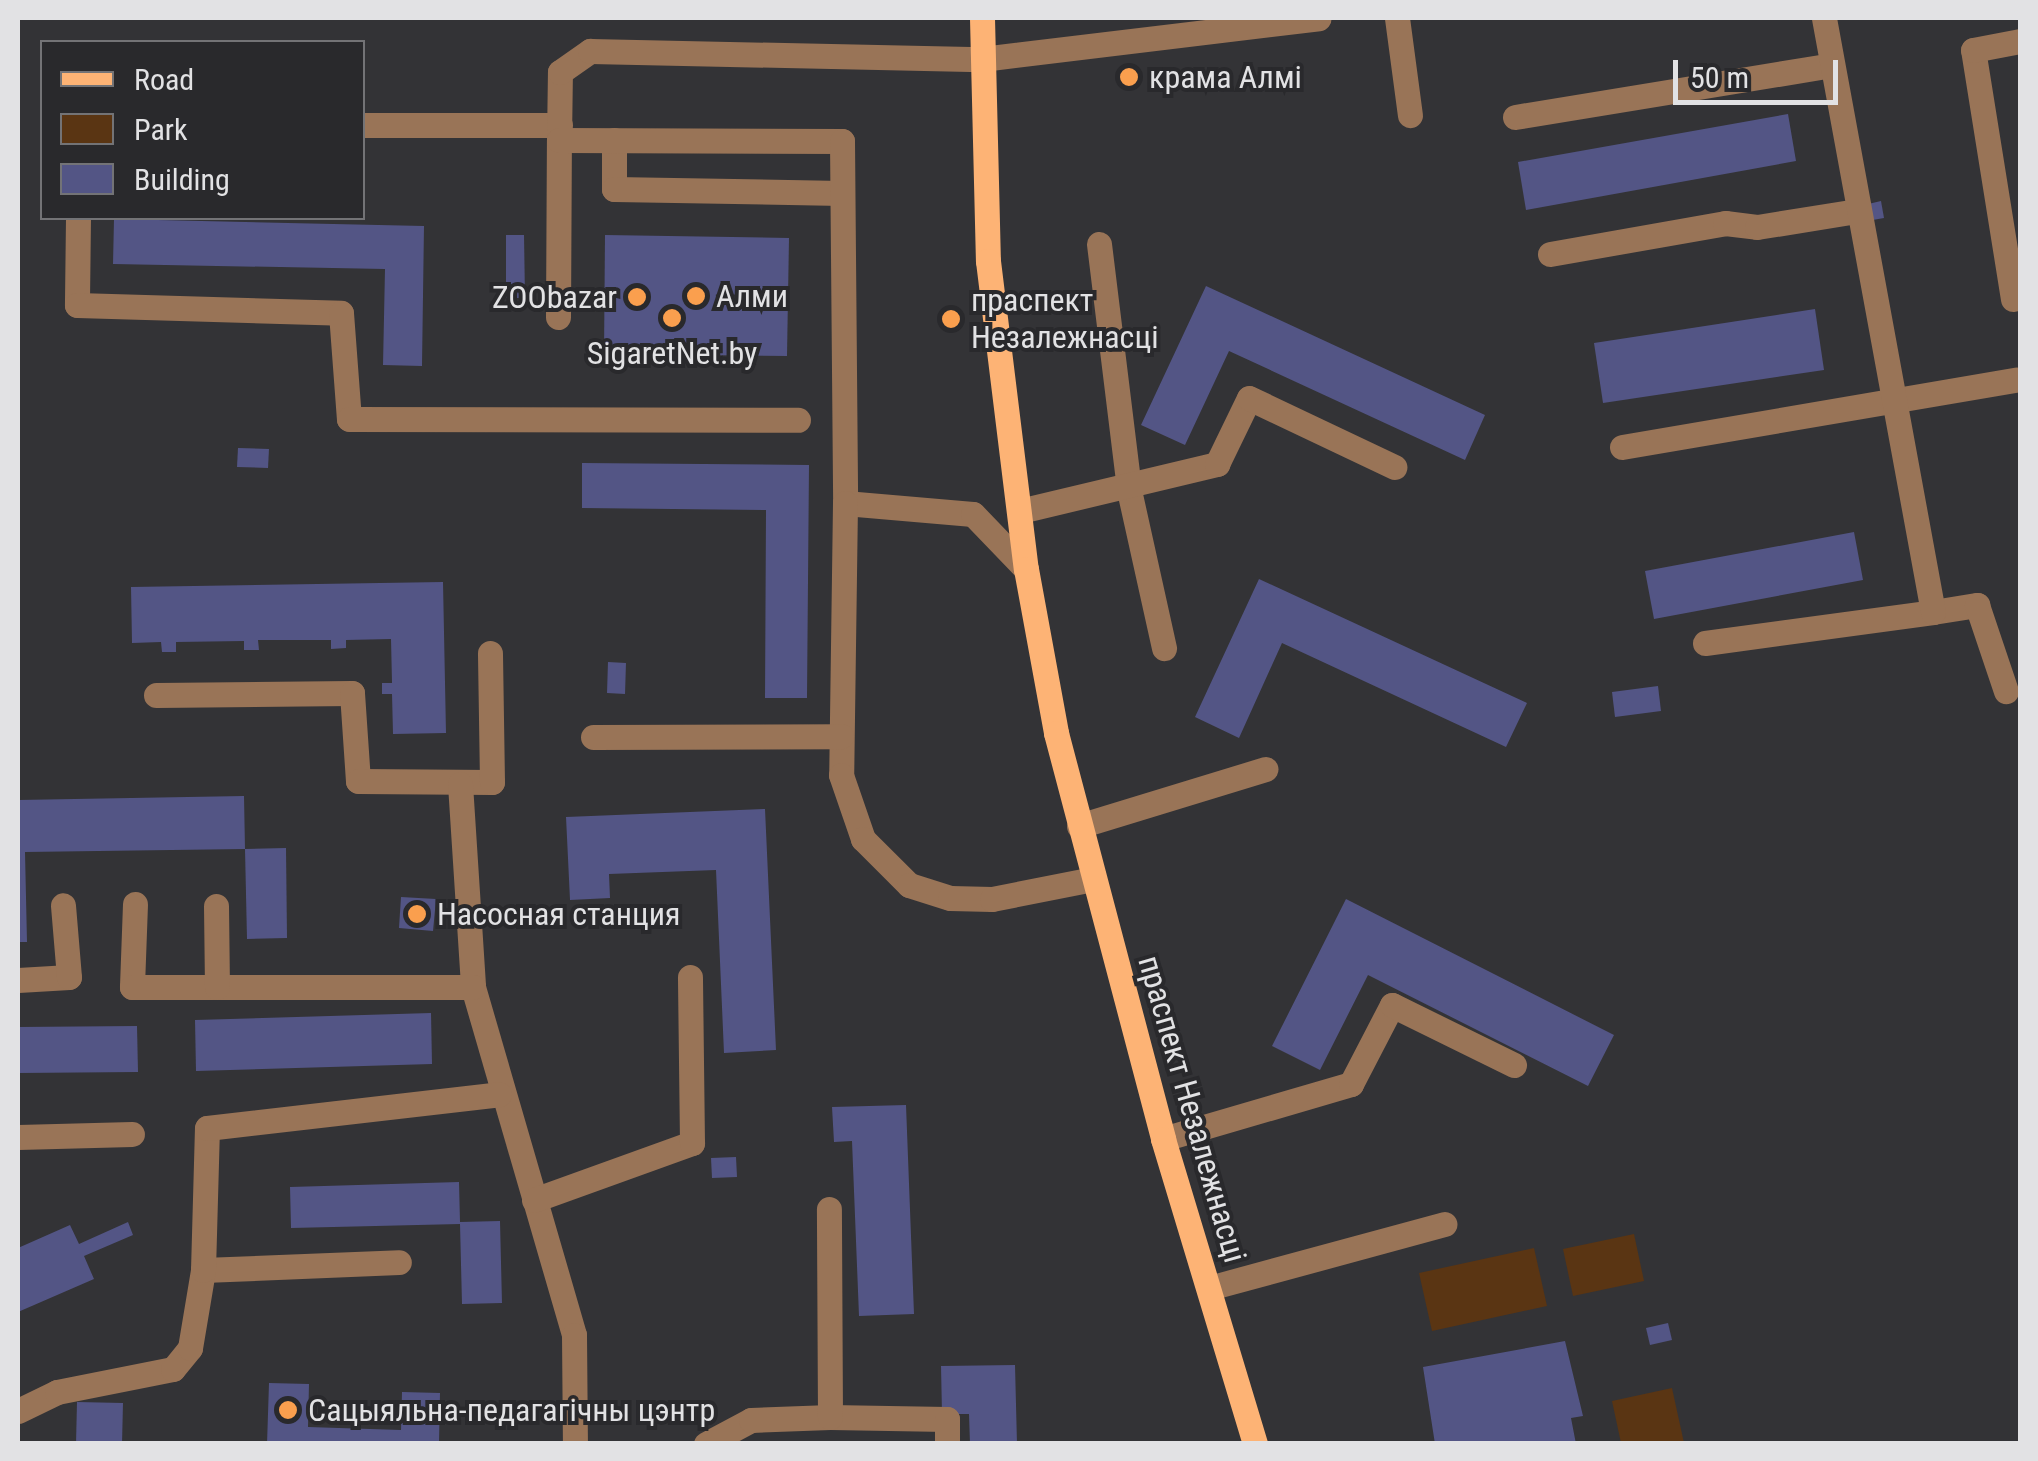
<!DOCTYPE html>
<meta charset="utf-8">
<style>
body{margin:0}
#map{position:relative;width:2038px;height:1461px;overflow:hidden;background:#333336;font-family:"Roboto Condensed",sans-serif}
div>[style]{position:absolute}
.green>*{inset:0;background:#5a3513}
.building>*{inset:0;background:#535585}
.minor>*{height:25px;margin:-12.5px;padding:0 12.5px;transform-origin:12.5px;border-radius:12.5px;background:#997457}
.major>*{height:25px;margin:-12.5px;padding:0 12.5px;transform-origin:12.5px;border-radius:12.5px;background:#fdb375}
.dots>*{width:28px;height:28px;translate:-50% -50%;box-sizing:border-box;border:5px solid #29292c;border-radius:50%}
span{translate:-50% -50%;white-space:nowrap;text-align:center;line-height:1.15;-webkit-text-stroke:8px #29292c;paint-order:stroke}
.poi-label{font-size:32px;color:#e2e2e4}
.left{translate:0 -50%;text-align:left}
.right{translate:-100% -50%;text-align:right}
.street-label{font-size:32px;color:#e2e2e4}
.frame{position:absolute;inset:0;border:20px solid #e2e2e4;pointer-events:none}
.legend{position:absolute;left:40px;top:40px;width:325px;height:180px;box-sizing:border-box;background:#29292c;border:2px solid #737376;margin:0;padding:12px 18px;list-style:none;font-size:30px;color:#e2e2e4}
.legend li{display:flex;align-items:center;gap:20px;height:50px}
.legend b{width:50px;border:2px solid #737376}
.scale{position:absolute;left:1673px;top:60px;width:165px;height:45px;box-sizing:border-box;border:5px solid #e2e2e4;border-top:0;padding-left:12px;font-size:30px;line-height:35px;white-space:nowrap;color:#e2e2e4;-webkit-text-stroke:8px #29292c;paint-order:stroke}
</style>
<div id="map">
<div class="green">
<div style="clip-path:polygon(1634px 1234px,1644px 1281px,1573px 1296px,1563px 1249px)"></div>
<div style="clip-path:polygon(1534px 1248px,1547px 1306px,1432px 1331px,1419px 1273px)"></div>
<div style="clip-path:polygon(1672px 1388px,1684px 1443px,1621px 1443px,1612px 1401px)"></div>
</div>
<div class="building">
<div style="clip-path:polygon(1788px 114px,1796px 161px,1526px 210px,1518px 162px)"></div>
<div style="clip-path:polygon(1881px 201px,1884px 218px,1867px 221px,1864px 205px)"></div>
<div style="clip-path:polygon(114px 219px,424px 226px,422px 366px,383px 365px,385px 269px,113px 264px)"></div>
<div style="clip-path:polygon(506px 235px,524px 235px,525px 298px,506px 298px)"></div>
<div style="clip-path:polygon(605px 235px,789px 238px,787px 356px,604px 354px)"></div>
<div style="clip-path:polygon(1206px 286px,1485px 415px,1465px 460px,1229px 351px,1185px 445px,1141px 425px)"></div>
<div style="clip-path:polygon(1815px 309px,1824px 370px,1603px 403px,1594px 343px)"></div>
<div style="clip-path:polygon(238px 448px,269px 449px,268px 468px,237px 467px)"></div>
<div style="clip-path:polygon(582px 463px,809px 465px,807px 698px,765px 698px,766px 510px,582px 508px)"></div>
<div style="clip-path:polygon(1854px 532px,1863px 580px,1654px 619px,1645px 571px)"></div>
<div style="clip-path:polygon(1259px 579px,1527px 703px,1506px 747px,1282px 643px,1239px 738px,1195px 717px)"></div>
<div style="clip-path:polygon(443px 582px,446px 733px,393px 734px,392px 694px,382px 694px,382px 683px,392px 683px,391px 639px,346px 640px,346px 648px,331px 649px,331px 640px,258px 640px,259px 650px,244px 650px,244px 641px,176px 642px,176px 652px,162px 652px,161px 642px,132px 643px,131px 587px)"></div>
<div style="clip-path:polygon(608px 662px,626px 663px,625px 694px,607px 693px)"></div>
<div style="clip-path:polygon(1658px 686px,1661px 711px,1615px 717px,1612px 692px)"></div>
<div style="clip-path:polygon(244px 796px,245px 849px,25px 852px,27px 942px,18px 942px,18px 800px)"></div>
<div style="clip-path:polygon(765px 809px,776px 1050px,724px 1053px,716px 870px,609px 874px,610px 898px,570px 900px,566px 817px)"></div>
<div style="clip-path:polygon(286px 848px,287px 938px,247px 939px,245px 849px)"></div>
<div style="clip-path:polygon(401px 897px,436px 899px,433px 931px,399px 928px)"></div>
<div style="clip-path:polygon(1346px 899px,1614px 1035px,1588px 1086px,1368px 975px,1320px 1070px,1272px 1046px)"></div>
<div style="clip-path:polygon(431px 1013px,432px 1064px,196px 1071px,195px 1020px)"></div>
<div style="clip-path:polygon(137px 1026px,138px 1072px,18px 1073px,18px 1027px)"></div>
<div style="clip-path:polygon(906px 1105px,914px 1314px,859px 1316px,852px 1141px,834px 1142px,832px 1107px)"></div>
<div style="clip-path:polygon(736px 1157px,737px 1177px,712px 1178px,711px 1158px)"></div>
<div style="clip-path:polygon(459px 1182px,460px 1222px,500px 1221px,502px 1303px,462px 1304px,460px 1224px,291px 1228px,290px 1187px)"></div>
<div style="clip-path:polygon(128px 1222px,133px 1235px,84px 1256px,94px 1279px,18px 1312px,18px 1248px,70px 1225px,79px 1244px)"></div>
<div style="clip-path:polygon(1668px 1323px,1672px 1340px,1650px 1345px,1646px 1328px)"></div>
<div style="clip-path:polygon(1565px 1341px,1583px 1416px,1571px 1418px,1576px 1444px,1435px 1444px,1423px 1367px)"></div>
<div style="clip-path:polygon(1015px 1365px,1017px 1444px,970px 1444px,969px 1414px,942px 1414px,941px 1366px)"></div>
<div style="clip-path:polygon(269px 1383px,309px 1384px,308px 1427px,401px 1430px,402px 1392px,440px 1393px,439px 1444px,267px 1444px)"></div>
<div style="clip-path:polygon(77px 1402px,123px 1403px,122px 1444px,76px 1444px)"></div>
</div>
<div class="minor">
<div style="left:1397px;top:18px;width:98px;rotate:82.4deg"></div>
<div style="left:1515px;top:117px;width:320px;rotate:-9.3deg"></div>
<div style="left:362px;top:125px;width:198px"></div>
<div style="left:559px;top:140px;width:68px;rotate:-89.2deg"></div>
<div style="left:560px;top:72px;width:37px;rotate:-35deg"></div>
<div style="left:590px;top:51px;width:392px;rotate:1.2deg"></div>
<div style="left:982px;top:59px;width:339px;rotate:-6.9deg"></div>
<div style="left:614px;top:140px;width:49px;rotate:90deg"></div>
<div style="left:614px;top:189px;width:228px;rotate:1deg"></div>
<div style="left:78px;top:218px;width:87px;rotate:90.7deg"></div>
<div style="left:77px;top:305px;width:264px;rotate:1.7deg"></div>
<div style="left:341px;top:313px;width:106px;rotate:85.7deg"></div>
<div style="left:349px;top:419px;width:449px;rotate:0.1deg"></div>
<div style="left:1099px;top:244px;width:248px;rotate:83deg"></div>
<div style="left:1129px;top:490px;width:162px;rotate:77.5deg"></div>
<div style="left:1550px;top:254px;width:178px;rotate:-10deg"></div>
<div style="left:1725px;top:223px;width:32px;rotate:7deg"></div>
<div style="left:1757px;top:227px;width:101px;rotate:-9.1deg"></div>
<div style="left:2013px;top:299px;width:252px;rotate:-99.1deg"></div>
<div style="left:1973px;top:50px;width:48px;rotate:-10.8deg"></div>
<div style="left:558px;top:317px;width:177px;rotate:-89.7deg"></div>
<div style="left:559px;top:140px;width:283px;rotate:0.2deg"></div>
<div style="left:842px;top:141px;width:362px;rotate:89.5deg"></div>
<div style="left:845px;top:503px;width:128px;rotate:4.9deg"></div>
<div style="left:973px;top:514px;width:76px;rotate:46.1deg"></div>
<div style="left:1622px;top:447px;width:400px;rotate:-9.7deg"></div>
<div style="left:845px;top:503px;width:272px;rotate:90.8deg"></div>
<div style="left:841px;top:775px;width:68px;rotate:71deg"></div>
<div style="left:863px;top:839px;width:65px;rotate:45deg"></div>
<div style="left:909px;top:885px;width:43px;rotate:17.6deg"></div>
<div style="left:950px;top:898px;width:42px;rotate:1.4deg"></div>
<div style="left:992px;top:899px;width:103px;rotate:-11.2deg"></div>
<div style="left:1020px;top:511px;width:203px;rotate:-13.4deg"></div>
<div style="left:1217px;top:464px;width:73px;rotate:-64.1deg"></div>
<div style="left:1249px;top:398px;width:161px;rotate:25.4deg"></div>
<div style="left:1933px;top:612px;width:45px;rotate:-9deg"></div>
<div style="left:1977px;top:605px;width:91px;rotate:71.4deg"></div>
<div style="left:1705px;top:643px;width:230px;rotate:-7.7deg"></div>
<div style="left:1933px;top:612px;width:604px;rotate:-100.4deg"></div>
<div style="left:156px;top:695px;width:196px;rotate:-0.6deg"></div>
<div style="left:352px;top:693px;width:88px;rotate:86.1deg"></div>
<div style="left:358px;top:781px;width:134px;rotate:0.4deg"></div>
<div style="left:492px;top:782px;width:129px;rotate:-90.9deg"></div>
<div style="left:593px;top:737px;width:248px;rotate:-0.2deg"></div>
<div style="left:460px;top:784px;width:203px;rotate:86.3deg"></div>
<div style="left:473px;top:987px;width:362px;rotate:73.8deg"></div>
<div style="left:574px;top:1335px;width:109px;rotate:89.5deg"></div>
<div style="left:1079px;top:826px;width:195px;rotate:-17deg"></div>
<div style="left:135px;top:904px;width:83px;rotate:92.1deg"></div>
<div style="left:132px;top:987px;width:341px"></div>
<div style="left:216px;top:906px;width:81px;rotate:89.3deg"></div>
<div style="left:18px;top:980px;width:51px;rotate:-3.4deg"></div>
<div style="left:69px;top:977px;width:72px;rotate:-94.8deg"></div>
<div style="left:18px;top:1137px;width:114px;rotate:-1.5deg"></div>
<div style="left:1163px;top:1139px;width:196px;rotate:-16.3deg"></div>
<div style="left:1351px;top:1084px;width:89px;rotate:-62.6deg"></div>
<div style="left:1392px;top:1005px;width:136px;rotate:26.2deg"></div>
<div style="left:534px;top:1200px;width:168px;rotate:-19.8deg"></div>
<div style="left:692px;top:1143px;width:166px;rotate:-90.7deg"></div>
<div style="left:203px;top:1270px;width:196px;rotate:-2.3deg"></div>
<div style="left:1209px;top:1288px;width:244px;rotate:-15.2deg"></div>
<div style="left:18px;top:1411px;width:43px;rotate:-26deg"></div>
<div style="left:57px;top:1392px;width:118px;rotate:-11.2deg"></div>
<div style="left:173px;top:1369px;width:27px;rotate:-51deg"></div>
<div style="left:190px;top:1348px;width:79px;rotate:-80.5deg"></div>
<div style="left:203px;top:1270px;width:142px;rotate:-88.4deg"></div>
<div style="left:207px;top:1128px;width:294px;rotate:-6.6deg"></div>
<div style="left:830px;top:1417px;width:117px;rotate:1deg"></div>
<div style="left:947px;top:1419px;width:25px;rotate:90deg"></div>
<div style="left:706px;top:1444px;width:51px;rotate:-28.1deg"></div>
<div style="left:751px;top:1420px;width:79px;rotate:-2.2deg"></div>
<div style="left:830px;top:1417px;width:208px;rotate:-90.3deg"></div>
</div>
<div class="major">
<div style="left:982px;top:18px;width:243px;rotate:88.6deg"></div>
<div style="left:988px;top:261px;width:310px;rotate:83deg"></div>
<div style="left:1026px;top:569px;width:167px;rotate:79.6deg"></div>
<div style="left:1056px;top:733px;width:420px;rotate:75.2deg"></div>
<div style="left:1163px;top:1139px;width:319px;rotate:73.2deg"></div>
</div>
<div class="dots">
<div style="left:1129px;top:77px;background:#fa9f4e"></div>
<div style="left:696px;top:296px;background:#fa9f4e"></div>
<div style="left:637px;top:297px;background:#fa9f4e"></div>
<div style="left:672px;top:318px;background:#fa9f4e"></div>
<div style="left:951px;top:319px;background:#fa9f4e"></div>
<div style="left:417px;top:914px;background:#fa9f4e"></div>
<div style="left:288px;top:1410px;background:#fa9f4e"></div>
</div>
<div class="poi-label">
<span class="left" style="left:1149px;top:77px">крама Алмі</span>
<span class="left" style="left:716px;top:296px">Алми</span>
<span class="right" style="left:617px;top:297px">ZOObazar</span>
<span class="left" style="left:971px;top:319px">праспект<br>Незалежнасці</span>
<span style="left:672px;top:353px">SigaretNet.by</span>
<span class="left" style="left:437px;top:914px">Насосная станция</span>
<span class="left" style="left:308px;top:1410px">Сацыяльна-педагагічны цэнтр</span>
</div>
<div class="street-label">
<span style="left:1192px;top:1109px;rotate:74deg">праспект Незалежнасці</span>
</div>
<div class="frame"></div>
<ul class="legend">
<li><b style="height:12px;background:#fdb375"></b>Road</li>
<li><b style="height:28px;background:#5a3513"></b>Park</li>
<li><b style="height:28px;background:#535585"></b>Building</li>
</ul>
<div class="scale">50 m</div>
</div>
